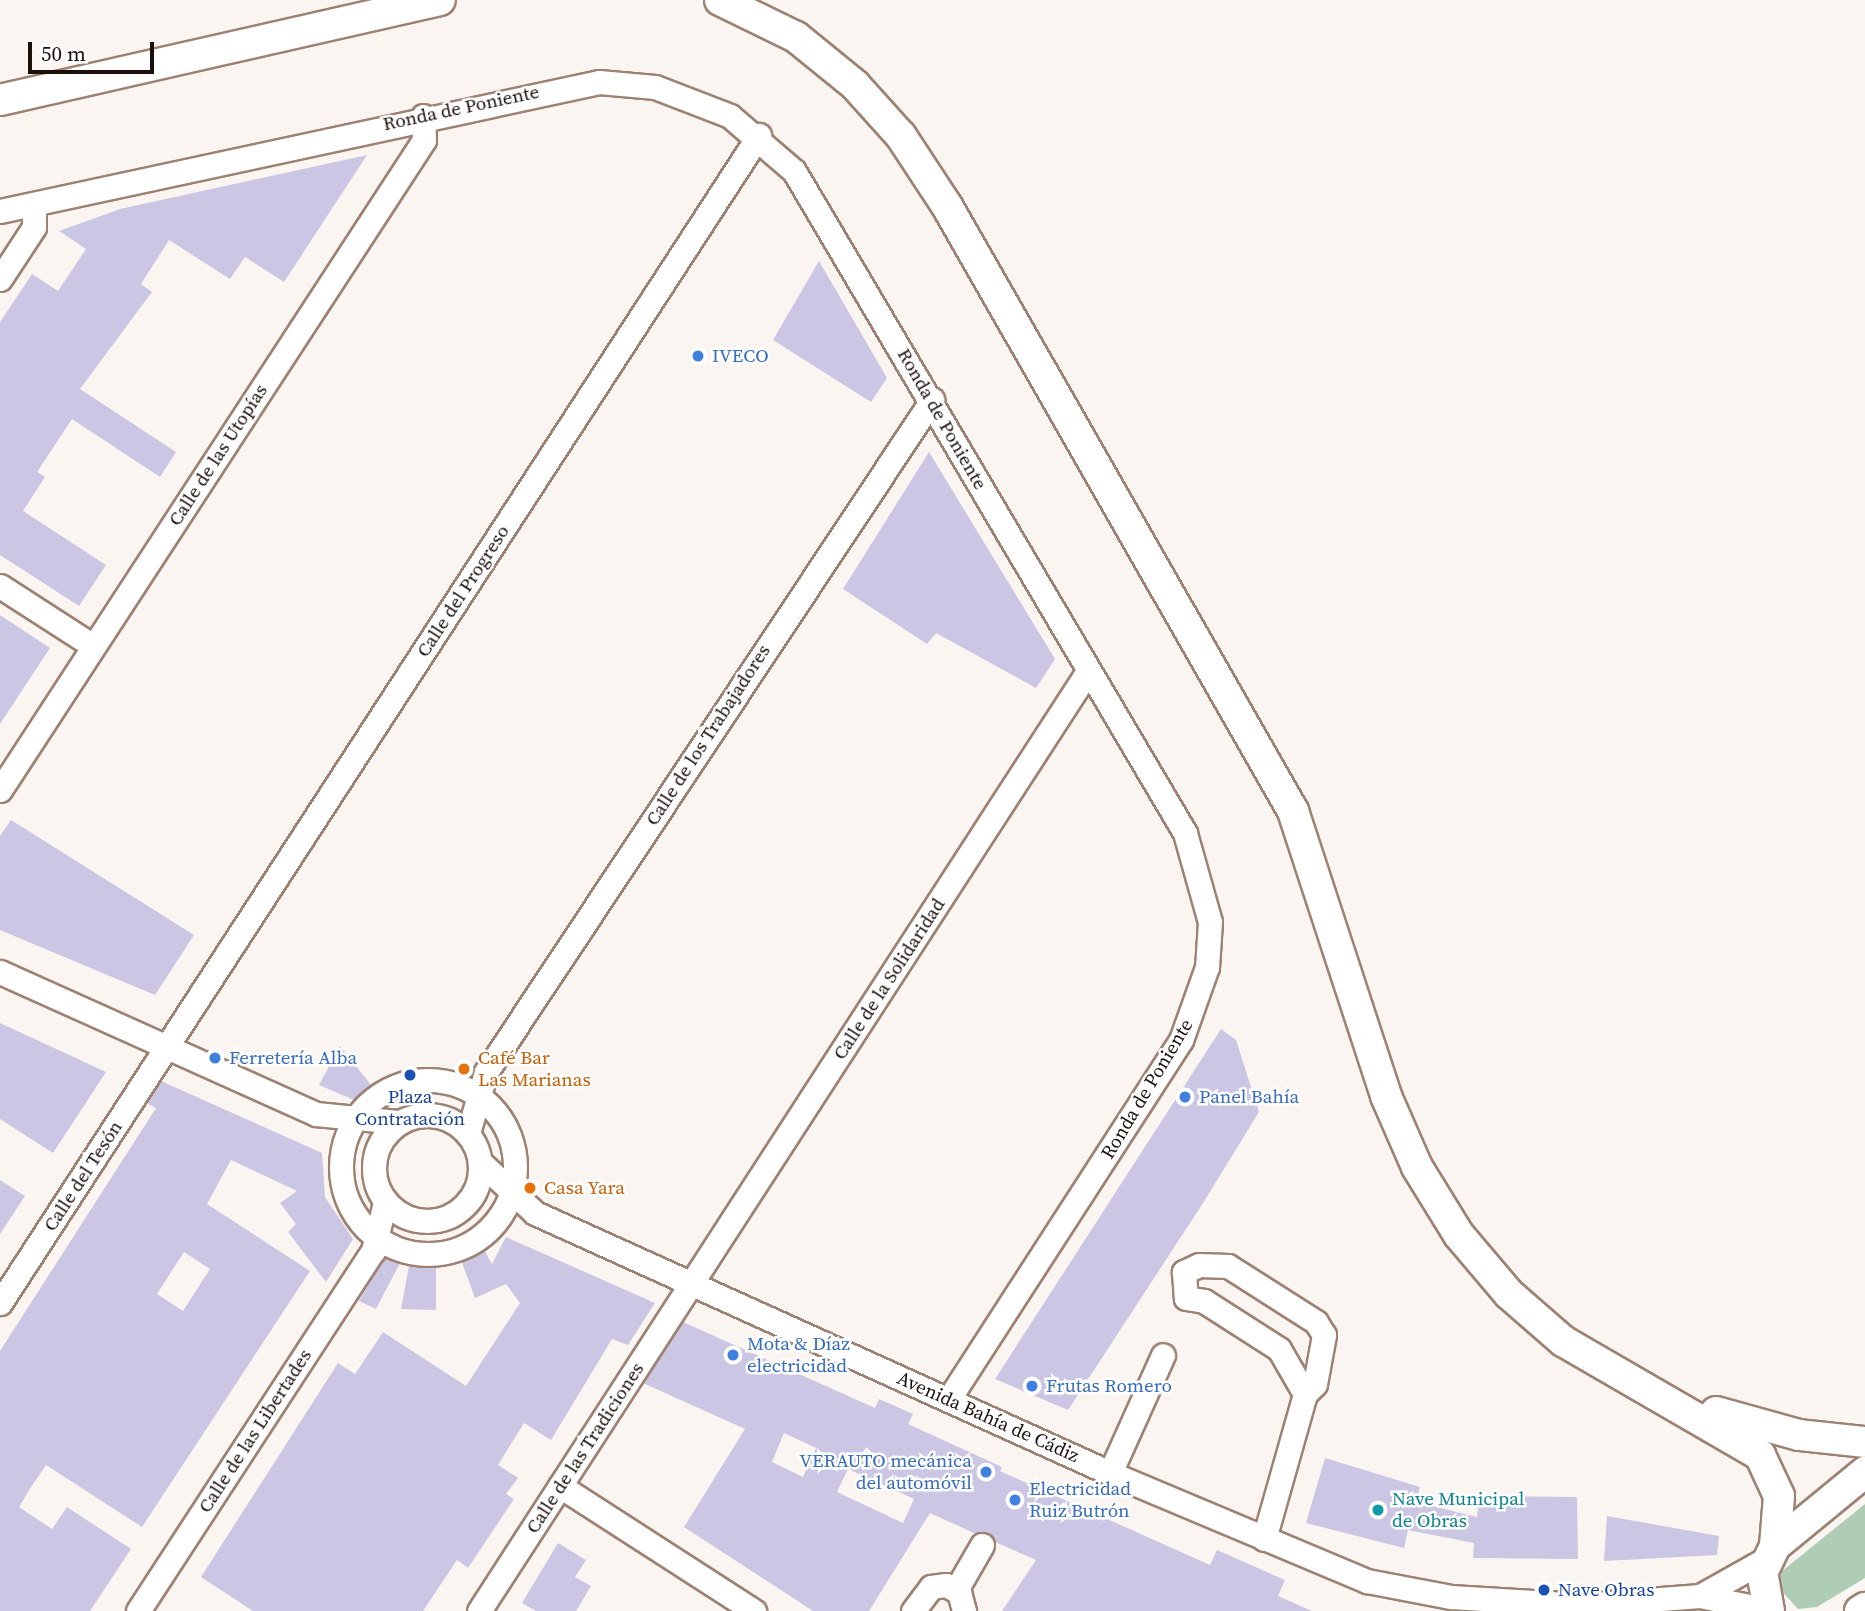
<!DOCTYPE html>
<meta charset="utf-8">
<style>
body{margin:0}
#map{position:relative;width:1865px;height:1611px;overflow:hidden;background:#fbf5f2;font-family:"Source Serif 4",serif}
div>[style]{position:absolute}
.green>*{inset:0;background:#afccb5}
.building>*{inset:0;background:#cbc6e3}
.roads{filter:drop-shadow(2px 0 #9d8273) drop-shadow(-2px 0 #9d8273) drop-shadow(0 2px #9d8273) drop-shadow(0 -2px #9d8273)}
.minor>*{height:23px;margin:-11.5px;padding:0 11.5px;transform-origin:11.5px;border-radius:11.5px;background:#fff}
.minor>.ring{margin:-11.5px;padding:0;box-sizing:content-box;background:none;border:23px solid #fff;border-radius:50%}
.major>*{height:30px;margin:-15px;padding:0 15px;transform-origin:15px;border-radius:15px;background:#fff}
.dots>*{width:19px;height:19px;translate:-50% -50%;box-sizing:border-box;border:4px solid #fff;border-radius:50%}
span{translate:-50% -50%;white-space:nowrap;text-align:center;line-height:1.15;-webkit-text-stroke:5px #fff;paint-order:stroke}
.street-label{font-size:19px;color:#1a100b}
.shop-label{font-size:19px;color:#366cbe}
.left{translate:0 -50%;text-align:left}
.right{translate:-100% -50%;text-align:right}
.food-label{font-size:19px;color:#c56008}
.transit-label{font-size:19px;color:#164399}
.culture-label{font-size:19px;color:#0d838f}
.scale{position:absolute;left:28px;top:42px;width:126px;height:32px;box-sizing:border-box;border:4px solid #1a100b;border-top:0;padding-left:9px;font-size:21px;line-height:24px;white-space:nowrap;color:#1a100b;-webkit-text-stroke:5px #fff;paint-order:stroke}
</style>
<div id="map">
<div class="green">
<div style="clip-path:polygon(1865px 1504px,1865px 1578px,1817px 1607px,1798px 1609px,1779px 1588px,1782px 1571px)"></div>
</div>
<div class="building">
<div style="clip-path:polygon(367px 155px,284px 282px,245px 257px,230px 279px,169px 240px,141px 284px,152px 292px,80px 389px,176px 452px,160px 477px,72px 419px,37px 472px,45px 477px,23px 511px,106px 565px,79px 606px,0 555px,0 322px,32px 274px,58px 291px,86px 249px,59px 231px,120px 209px)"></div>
<div style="clip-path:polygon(819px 261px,887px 378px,871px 402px,773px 340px)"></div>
<div style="clip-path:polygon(929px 452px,1055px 659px,1036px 688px,936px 633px,927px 644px,843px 589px)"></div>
<div style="clip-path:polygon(0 615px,50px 648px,0 724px)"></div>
<div style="clip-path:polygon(11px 820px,194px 935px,155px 995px,0 930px,0 836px)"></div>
<div style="clip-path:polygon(0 1023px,106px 1072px,53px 1153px,0 1119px)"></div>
<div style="clip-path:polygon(1221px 1029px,1236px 1040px,1259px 1112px,1203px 1203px,1068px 1410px,995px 1379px)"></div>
<div style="clip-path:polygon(340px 1046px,371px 1085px,354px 1100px,319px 1085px)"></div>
<div style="clip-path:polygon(evenodd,161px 1081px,322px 1153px,325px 1197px,353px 1239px,326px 1282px,288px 1232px,296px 1224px,280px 1203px,297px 1191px,231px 1160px,207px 1204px,310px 1271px,142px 1527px,46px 1465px,31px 1487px,19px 1507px,52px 1529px,67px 1507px,131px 1549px,90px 1611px,0 1611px,0 1351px,156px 1108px,146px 1103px,161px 1081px,184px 1252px,210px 1269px,183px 1311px,157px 1294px,184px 1252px)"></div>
<div style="clip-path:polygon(0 1180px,25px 1196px,0 1234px)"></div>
<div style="clip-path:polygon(506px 1237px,655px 1303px,628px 1345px,612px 1339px,551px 1440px,524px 1423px,498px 1465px,518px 1478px,506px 1494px,514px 1499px,468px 1568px,457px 1560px,423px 1611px,253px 1611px,201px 1577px,338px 1363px,355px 1374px,383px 1332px,466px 1386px,520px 1303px,506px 1284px,475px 1298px,461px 1260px,484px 1250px,492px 1264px)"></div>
<div style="clip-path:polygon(385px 1257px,400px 1263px,376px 1309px,359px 1301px)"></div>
<div style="clip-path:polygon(409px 1266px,436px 1267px,436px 1310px,401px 1309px)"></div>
<div style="clip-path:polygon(evenodd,683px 1322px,875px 1408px,879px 1399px,913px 1414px,908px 1424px,1002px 1467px,1000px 1471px,1210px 1565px,1217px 1550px,1285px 1580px,1278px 1596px,1312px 1611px,1002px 1611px,1036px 1560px,995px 1542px,988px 1533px,974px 1533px,930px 1513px,869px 1611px,813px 1611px,684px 1527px,745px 1429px,643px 1383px,683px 1322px,784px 1433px,816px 1448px,803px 1477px,772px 1462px,784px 1433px,683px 1322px,848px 1469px,914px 1499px,903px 1523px,837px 1492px,848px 1469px)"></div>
<div style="clip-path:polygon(1325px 1458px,1420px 1487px,1416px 1502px,1477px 1517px,1479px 1496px,1577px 1497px,1578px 1559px,1473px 1558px,1474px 1543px,1408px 1530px,1404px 1548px,1306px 1523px)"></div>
<div style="clip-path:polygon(1607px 1516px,1719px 1536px,1717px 1555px,1604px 1561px)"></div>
<div style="clip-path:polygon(558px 1543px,586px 1560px,575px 1577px,591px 1586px,576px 1611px,536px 1611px,522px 1603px)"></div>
</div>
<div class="roads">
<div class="minor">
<div style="left:0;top:211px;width:613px;rotate:-12.15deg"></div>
<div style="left:599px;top:82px;width:56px;rotate:5.1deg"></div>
<div style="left:655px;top:87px;width:80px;rotate:21.1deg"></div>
<div style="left:730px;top:116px;width:84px;rotate:40.7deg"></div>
<div style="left:794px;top:171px;width:769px;rotate:59.43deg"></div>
<div style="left:1185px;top:833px;width:92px;rotate:74.3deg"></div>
<div style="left:1210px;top:922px;width:45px;rotate:93.8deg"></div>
<div style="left:1207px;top:967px;width:77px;rotate:109.6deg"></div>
<div style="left:1181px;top:1040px;width:427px;rotate:122.9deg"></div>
<div style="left:0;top:279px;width:62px;rotate:-56.8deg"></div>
<div style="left:34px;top:227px;width:23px;rotate:-90deg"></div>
<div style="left:0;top:586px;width:111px;rotate:32.8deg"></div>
<div style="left:0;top:790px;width:776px;rotate:-56.88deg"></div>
<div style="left:424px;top:140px;width:24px;rotate:-92deg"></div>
<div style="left:0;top:972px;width:346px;rotate:24.2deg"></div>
<div style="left:316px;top:1114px;width:82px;rotate:5.6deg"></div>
<div class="ring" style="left:341px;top:1080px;width:151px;height:151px"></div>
<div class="ring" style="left:374px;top:1115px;width:83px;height:83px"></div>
<div style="left:468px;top:1133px;width:64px;rotate:-73.6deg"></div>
<div style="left:486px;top:1072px;width:807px;rotate:-56.43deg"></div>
<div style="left:480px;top:1162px;width:75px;rotate:42.8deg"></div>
<div style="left:535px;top:1213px;width:631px;rotate:24.33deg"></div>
<div style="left:1110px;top:1473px;width:279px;rotate:22.8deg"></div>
<div style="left:1367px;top:1581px;width:86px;rotate:10.8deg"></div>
<div style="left:1451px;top:1597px;width:132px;rotate:3.5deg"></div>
<div style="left:1583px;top:1605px;width:117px;rotate:-4.4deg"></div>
<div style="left:1700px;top:1596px;width:76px;rotate:-29.3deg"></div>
<div style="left:0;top:1303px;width:1393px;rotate:-56.98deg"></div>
<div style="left:1110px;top:1473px;width:129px;rotate:-65.8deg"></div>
<div style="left:560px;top:1486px;width:231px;rotate:32.8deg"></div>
<div style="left:1264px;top:1539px;width:151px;rotate:-74.2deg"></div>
<div style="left:1305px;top:1394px;width:14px;rotate:-45deg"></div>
<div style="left:1315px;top:1384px;width:50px;rotate:-79.6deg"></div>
<div style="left:1324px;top:1335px;width:15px;rotate:-122deg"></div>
<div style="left:1316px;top:1322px;width:104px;rotate:-147.5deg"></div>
<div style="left:1228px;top:1266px;width:29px;rotate:-178deg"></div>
<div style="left:1199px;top:1265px;width:17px;rotate:155deg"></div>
<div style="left:1184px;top:1272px;width:26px;rotate:86deg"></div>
<div style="left:1186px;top:1298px;width:18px;rotate:9deg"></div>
<div style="left:1204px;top:1301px;width:89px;rotate:32.6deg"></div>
<div style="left:1279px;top:1349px;width:52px;rotate:60deg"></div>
<div style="left:956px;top:1590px;width:52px;rotate:-60deg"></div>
<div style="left:1700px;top:1596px;width:69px;rotate:11.6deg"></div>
<div style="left:138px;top:1611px;width:430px;rotate:-56.9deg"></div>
<div style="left:373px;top:1251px;width:50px;rotate:-76.2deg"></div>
<div style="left:479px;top:1611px;width:1116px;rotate:-57.06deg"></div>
<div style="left:913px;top:1611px;width:30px;rotate:-53deg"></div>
<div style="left:931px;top:1587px;width:15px;rotate:-8deg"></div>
<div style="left:946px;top:1585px;width:15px;rotate:28deg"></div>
<div style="left:959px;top:1592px;width:20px;rotate:75deg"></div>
</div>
<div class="major">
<div style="left:720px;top:0;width:85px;rotate:26deg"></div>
<div style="left:796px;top:37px;width:76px;rotate:39.1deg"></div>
<div style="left:855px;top:85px;width:69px;rotate:48deg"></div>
<div style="left:901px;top:136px;width:84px;rotate:56.7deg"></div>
<div style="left:947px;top:206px;width:697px;rotate:60.23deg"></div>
<div style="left:1293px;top:811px;width:300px;rotate:71.9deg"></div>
<div style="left:1386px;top:1096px;width:77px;rotate:66.4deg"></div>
<div style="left:1417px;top:1167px;width:80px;rotate:58.3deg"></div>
<div style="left:1459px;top:1235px;width:77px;rotate:49.7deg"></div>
<div style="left:1509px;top:1294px;width:72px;rotate:41deg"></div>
<div style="left:1563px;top:1341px;width:228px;rotate:30.1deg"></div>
<div style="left:1760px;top:1455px;width:45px;rotate:65.1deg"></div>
<div style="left:1779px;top:1496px;width:50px;rotate:94.6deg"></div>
<div style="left:0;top:100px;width:451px;rotate:-12.8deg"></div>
<div style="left:1716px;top:1412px;width:86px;rotate:15.5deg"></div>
<div style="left:1799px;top:1435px;width:66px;rotate:6.1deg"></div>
<div style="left:1769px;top:1611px;width:39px;rotate:-100deg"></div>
<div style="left:1762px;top:1573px;width:30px;rotate:-64deg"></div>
<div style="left:1775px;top:1546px;width:117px;rotate:-39.4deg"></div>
<div style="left:1860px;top:1611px;width:6px;rotate:-31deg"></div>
</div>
</div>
<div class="dots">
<div style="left:698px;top:356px;background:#3f7fe0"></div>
<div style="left:215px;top:1058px;background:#3f7fe0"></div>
<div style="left:464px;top:1069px;background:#e8710a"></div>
<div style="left:410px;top:1075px;background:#1a4fb4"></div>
<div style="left:1185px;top:1097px;background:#3f7fe0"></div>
<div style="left:530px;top:1188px;background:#e8710a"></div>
<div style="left:733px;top:1355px;background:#3f7fe0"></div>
<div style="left:1032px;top:1386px;background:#3f7fe0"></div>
<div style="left:986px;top:1472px;background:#3f7fe0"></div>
<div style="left:1015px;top:1500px;background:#3f7fe0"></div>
<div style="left:1378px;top:1510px;background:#0f9aa8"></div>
<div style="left:1544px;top:1590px;background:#1a4fb4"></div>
</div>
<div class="street-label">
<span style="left:461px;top:108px;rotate:-12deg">Ronda de Poniente</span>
<span style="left:942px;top:419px;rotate:60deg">Ronda de Poniente</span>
<span style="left:218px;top:455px;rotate:-57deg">Calle de las Utopías</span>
<span style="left:463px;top:591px;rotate:-57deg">Calle del Progreso</span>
<span style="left:708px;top:735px;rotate:-57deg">Calle de los Trabajadores</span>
<span style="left:889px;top:979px;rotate:-57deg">Calle de la Solidaridad</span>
<span style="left:1147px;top:1089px;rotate:-59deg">Ronda de Poniente</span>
<span style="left:83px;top:1176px;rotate:-57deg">Calle del Tesón</span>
<span style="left:988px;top:1417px;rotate:24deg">Avenida Bahía de Cádiz</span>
<span style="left:255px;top:1431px;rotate:-57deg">Calle de las Libertades</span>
<span style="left:585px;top:1448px;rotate:-57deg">Calle de las Tradiciones</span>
</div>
<div class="shop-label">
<span class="left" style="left:712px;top:356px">IVECO</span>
<span class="left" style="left:229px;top:1058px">Ferretería Alba</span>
<span class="left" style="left:1199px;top:1097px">Panel Bahía</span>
<span class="left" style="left:747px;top:1355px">Mota &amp; Díaz<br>electricidad</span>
<span class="left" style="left:1046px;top:1386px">Frutas Romero</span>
<span class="right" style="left:972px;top:1472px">VERAUTO mecánica<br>del automóvil</span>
<span class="left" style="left:1029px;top:1500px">Electricidad<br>Ruiz Butrón</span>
</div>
<div class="food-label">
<span class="left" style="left:478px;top:1069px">Café Bar<br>Las Marianas</span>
<span class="left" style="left:544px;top:1188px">Casa Yara</span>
</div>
<div class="transit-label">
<span style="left:410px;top:1108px">Plaza<br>Contratación</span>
<span class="left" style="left:1558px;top:1590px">Nave Obras</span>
</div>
<div class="culture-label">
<span class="left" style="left:1392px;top:1510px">Nave Municipal<br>de Obras</span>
</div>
<div class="scale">50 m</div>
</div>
